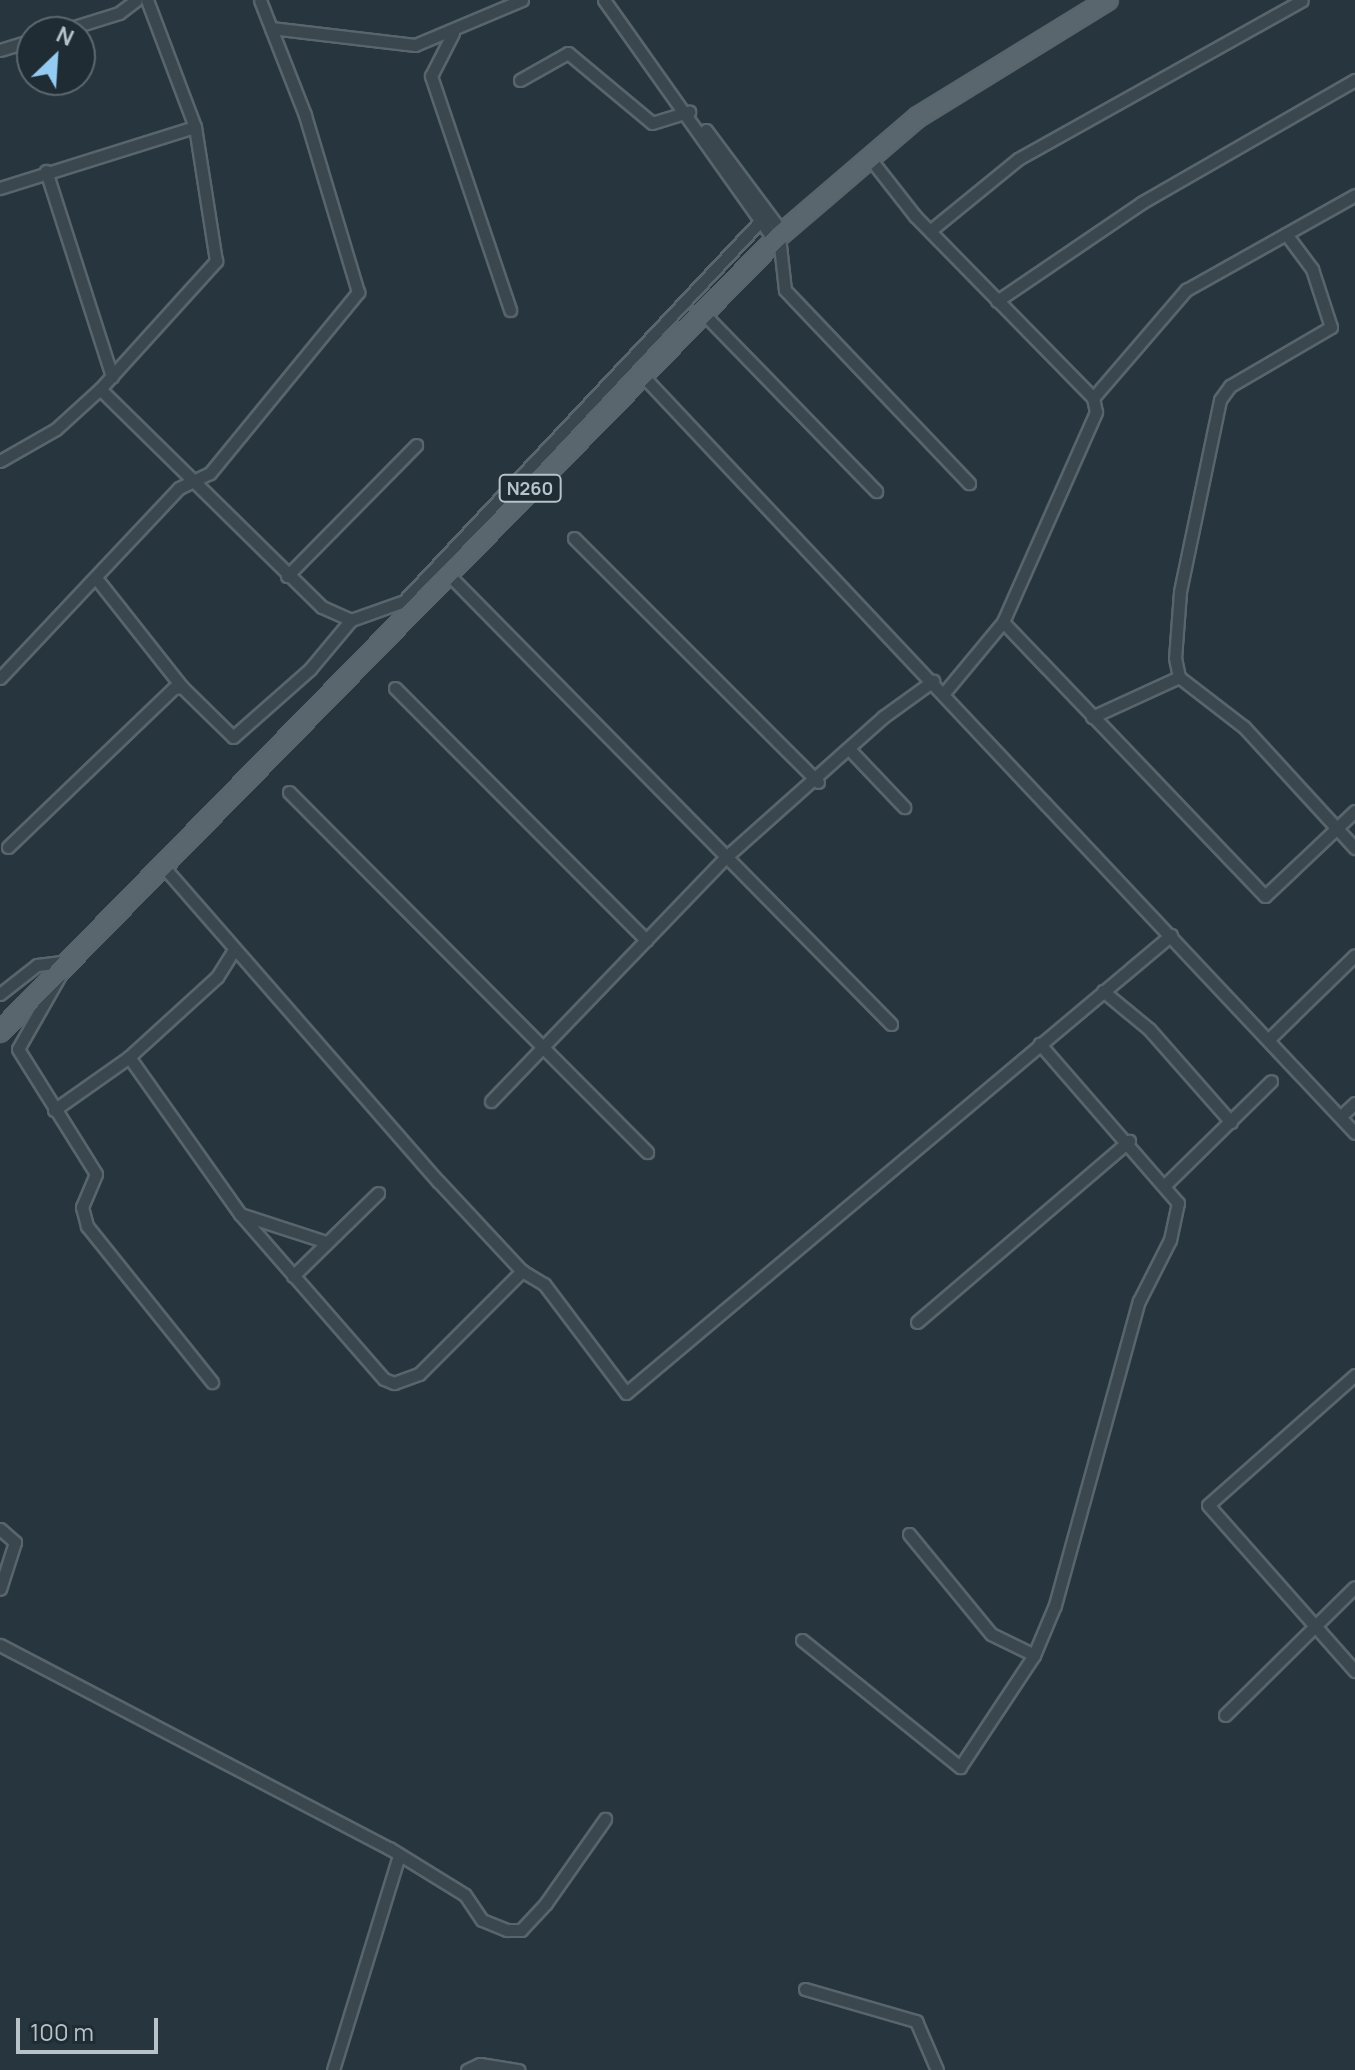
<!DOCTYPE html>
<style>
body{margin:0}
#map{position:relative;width:1355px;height:2070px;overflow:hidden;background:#27353e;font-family:Manrope,sans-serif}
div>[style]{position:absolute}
.roads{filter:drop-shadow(2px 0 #58656c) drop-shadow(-2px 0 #58656c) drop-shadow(0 2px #58656c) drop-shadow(0 -2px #58656c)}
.minor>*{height:11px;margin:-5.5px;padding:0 5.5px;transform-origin:5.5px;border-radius:5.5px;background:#3b474e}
.primary>*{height:18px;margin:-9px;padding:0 9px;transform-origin:9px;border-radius:9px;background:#59666e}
span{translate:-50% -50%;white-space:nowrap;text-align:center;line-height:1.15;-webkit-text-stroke:6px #1f2c33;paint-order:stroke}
.shield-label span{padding:2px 6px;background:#1f2c33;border:2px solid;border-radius:6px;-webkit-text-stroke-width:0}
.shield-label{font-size:18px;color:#b7c2c9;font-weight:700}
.north{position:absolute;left:16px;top:16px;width:80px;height:80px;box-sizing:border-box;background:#1f2c33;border:2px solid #5c686f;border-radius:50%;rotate:25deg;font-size:22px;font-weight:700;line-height:32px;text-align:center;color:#b7c2c9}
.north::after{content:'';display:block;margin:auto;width:28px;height:36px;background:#93cbf2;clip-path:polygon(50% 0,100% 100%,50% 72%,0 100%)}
.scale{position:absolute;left:16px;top:2018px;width:142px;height:36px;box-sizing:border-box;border:4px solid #b7c2c9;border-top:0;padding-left:10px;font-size:24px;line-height:28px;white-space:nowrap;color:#b7c2c9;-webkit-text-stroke:6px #1f2c33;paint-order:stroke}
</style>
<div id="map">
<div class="roads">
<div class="minor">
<div style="left:604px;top:0;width:294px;rotate:54.7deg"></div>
<div style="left:271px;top:28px;width:145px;rotate:6.7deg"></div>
<div style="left:415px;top:45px;width:116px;rotate:-22.8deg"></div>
<div style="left:58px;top:32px;width:64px;rotate:-17.3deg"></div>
<div style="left:119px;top:13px;width:21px;rotate:-37deg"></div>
<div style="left:453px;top:33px;width:48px;rotate:117.1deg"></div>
<div style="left:431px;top:76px;width:247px;rotate:71.3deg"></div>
<div style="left:0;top:50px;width:34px;rotate:-17deg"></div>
<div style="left:520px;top:80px;width:55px;rotate:-29.4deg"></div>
<div style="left:568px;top:53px;width:109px;rotate:39.8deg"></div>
<div style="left:652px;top:123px;width:39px;rotate:-17deg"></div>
<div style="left:706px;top:130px;width:127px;rotate:53.3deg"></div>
<div style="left:868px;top:156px;width:76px;rotate:51.9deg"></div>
<div style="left:915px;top:216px;width:255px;rotate:45.6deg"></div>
<div style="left:1093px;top:398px;width:14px;rotate:78deg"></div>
<div style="left:1096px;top:412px;width:230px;rotate:113.9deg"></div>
<div style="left:1003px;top:622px;width:92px;rotate:129.7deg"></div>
<div style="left:46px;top:171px;width:216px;rotate:72.2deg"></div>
<div style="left:0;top:188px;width:204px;rotate:-17.4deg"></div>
<div style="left:931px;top:230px;width:112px;rotate:-39.2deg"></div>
<div style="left:1018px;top:159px;width:325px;rotate:-29.2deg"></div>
<div style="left:1286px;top:234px;width:44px;rotate:53.4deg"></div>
<div style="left:1312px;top:269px;width:61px;rotate:71.9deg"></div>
<div style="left:1331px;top:327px;width:117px;rotate:149.7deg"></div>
<div style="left:1230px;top:386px;width:17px;rotate:126deg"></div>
<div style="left:1220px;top:400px;width:196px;rotate:101.8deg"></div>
<div style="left:1180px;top:592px;width:66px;rotate:94.3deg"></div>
<div style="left:1175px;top:658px;width:19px;rotate:78deg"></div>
<div style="left:1179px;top:677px;width:82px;rotate:37.6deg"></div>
<div style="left:1244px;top:727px;width:164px;rotate:47.5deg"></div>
<div style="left:779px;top:236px;width:54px;rotate:83.7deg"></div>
<div style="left:785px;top:290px;width:267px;rotate:46.4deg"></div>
<div style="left:997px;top:301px;width:174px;rotate:-34.2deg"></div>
<div style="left:1141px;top:203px;width:247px;rotate:-29.9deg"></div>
<div style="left:702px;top:312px;width:250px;rotate:45.8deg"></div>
<div style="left:641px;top:374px;width:1042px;rotate:46.75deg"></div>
<div style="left:100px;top:389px;width:311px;rotate:44.5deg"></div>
<div style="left:322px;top:607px;width:32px;rotate:24deg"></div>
<div style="left:351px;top:620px;width:63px;rotate:-19.6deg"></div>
<div style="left:1093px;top:398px;width:143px;rotate:-49.3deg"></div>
<div style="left:1186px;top:290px;width:194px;rotate:-29.3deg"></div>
<div style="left:0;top:461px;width:64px;rotate:-29.7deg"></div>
<div style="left:56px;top:429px;width:59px;rotate:-42.3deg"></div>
<div style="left:100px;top:389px;width:173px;rotate:-47.8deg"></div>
<div style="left:216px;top:261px;width:136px;rotate:-98.9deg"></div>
<div style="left:195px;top:127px;width:136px;rotate:-110.7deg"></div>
<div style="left:574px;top:538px;width:345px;rotate:45deg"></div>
<div style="left:447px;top:573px;width:633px;rotate:45.45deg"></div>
<div style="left:287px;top:576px;width:184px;rotate:-45.4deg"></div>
<div style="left:96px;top:578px;width:139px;rotate:51.7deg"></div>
<div style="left:404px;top:601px;width:531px;rotate:-46.83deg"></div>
<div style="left:1003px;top:622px;width:379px;rotate:46.3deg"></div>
<div style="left:1265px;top:896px;width:124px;rotate:-43.4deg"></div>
<div style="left:0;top:678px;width:261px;rotate:-46.7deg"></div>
<div style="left:179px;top:488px;width:34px;rotate:-26deg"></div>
<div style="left:210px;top:473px;width:234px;rotate:-50.7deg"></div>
<div style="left:358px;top:292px;width:185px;rotate:-106.7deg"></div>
<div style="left:305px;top:115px;width:123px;rotate:-111.4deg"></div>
<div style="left:395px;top:688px;width:356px;rotate:45.1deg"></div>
<div style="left:1092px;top:717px;width:96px;rotate:-24.7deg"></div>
<div style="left:850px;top:750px;width:79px;rotate:46.5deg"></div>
<div style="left:289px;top:792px;width:508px;rotate:45.16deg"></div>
<div style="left:8px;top:847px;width:230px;rotate:-43.8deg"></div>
<div style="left:174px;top:688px;width:8px;rotate:-7deg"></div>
<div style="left:182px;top:687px;width:71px;rotate:44.4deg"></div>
<div style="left:233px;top:737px;width:103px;rotate:-41.4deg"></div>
<div style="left:310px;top:669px;width:64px;rotate:-50.1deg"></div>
<div style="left:162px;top:865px;width:420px;rotate:48.9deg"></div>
<div style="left:438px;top:1181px;width:123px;rotate:47deg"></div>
<div style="left:522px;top:1271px;width:26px;rotate:31deg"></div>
<div style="left:544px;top:1284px;width:136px;rotate:53deg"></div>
<div style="left:626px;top:1393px;width:712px;rotate:-40.04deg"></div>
<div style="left:1103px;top:991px;width:60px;rotate:39.6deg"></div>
<div style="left:1149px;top:1029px;width:124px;rotate:48.6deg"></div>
<div style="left:0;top:994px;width:47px;rotate:-38.1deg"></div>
<div style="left:37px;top:965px;width:31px;rotate:-7deg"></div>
<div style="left:68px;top:961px;width:101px;rotate:119.6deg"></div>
<div style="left:18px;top:1049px;width:147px;rotate:58deg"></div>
<div style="left:96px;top:1174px;width:36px;rotate:113deg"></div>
<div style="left:82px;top:1207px;width:20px;rotate:75deg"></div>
<div style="left:87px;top:1226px;width:200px;rotate:51.3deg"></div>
<div style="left:1269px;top:1039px;width:120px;rotate:-44.3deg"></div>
<div style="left:129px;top:1057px;width:192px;rotate:54.7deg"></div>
<div style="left:240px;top:1214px;width:219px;rotate:48.9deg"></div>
<div style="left:384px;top:1379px;width:11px;rotate:22deg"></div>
<div style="left:394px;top:1383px;width:27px;rotate:-20deg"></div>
<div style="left:419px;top:1374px;width:146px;rotate:-45deg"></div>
<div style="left:491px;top:1101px;width:339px;rotate:-46.1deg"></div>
<div style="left:726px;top:857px;width:210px;rotate:-41.7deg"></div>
<div style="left:883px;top:717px;width:62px;rotate:-35.8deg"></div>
<div style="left:54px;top:1110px;width:92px;rotate:-35.2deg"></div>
<div style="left:129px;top:1057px;width:119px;rotate:-42.3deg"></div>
<div style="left:217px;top:977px;width:31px;rotate:-58deg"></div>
<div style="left:1341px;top:1116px;width:19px;rotate:-43deg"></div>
<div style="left:1166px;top:1184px;width:147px;rotate:-44.4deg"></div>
<div style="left:240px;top:1214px;width:87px;rotate:18deg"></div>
<div style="left:293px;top:1276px;width:119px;rotate:-44.3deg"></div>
<div style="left:917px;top:1322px;width:279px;rotate:-40.5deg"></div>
<div style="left:1355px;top:1375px;width:196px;rotate:138.5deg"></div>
<div style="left:1208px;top:1505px;width:222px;rotate:48.5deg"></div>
<div style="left:0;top:1529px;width:20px;rotate:41deg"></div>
<div style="left:15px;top:1542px;width:49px;rotate:107.7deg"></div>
<div style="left:909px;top:1534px;width:129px;rotate:50.6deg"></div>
<div style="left:991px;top:1634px;width:48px;rotate:26deg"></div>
<div style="left:802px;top:1640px;width:203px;rotate:38.8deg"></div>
<div style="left:960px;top:1767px;width:134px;rotate:-56.5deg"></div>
<div style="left:1034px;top:1655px;width:54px;rotate:-67.2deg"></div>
<div style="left:1055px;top:1605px;width:315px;rotate:-74.6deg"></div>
<div style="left:1139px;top:1301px;width:68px;rotate:-63.1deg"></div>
<div style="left:1170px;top:1240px;width:38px;rotate:-78deg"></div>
<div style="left:1178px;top:1203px;width:211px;rotate:-131deg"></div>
<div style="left:0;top:1645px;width:439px;rotate:27.6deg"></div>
<div style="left:389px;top:1848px;width:89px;rotate:31.7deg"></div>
<div style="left:465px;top:1895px;width:30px;rotate:56deg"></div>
<div style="left:482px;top:1920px;width:27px;rotate:22deg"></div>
<div style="left:507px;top:1930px;width:14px"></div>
<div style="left:521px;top:1930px;width:37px;rotate:-47deg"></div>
<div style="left:546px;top:1903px;width:103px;rotate:-54.9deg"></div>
<div style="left:1225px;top:1715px;width:182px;rotate:-44.6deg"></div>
<div style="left:805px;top:1989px;width:116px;rotate:16.1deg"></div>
<div style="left:916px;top:2021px;width:53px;rotate:66.8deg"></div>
<div style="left:333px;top:2070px;width:225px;rotate:-72.9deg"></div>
<div style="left:467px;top:2070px;width:14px;rotate:-25deg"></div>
<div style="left:480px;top:2064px;width:39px;rotate:9deg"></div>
</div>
<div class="primary">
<div style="left:0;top:1032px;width:1114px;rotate:-45.62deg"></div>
<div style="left:779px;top:236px;width:183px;rotate:-40.6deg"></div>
<div style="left:918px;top:117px;width:223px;rotate:-31.6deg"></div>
</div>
</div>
<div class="shield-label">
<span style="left:530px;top:488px">N260</span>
</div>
<div class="north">N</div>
<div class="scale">100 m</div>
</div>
